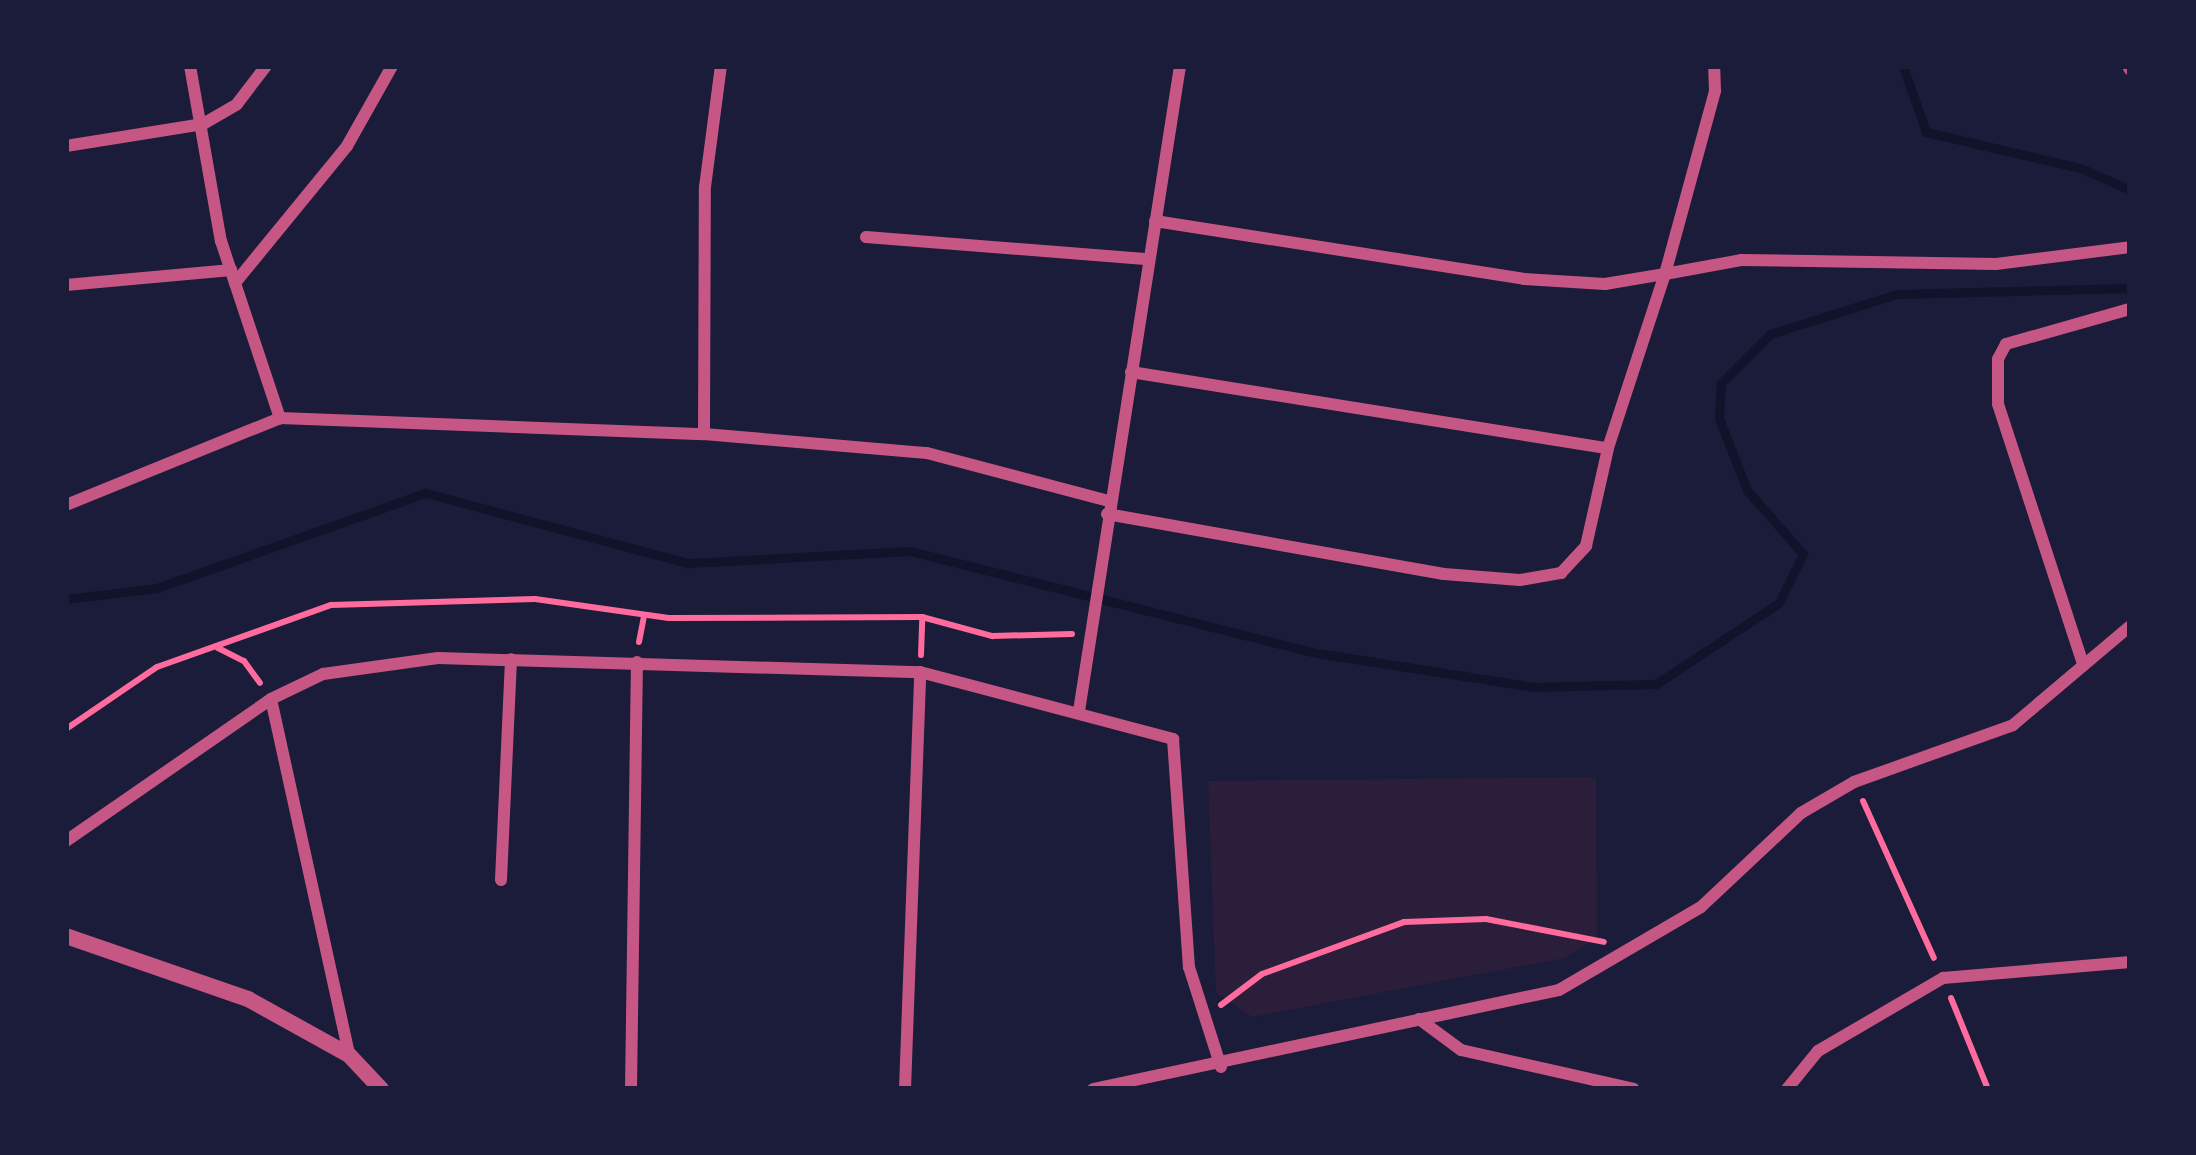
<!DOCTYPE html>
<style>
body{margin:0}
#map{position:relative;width:2196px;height:1155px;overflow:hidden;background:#1b1b3a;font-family:"IBM Plex Sans",sans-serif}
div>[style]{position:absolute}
.green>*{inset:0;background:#2a1e3b}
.stream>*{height:9px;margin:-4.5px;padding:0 4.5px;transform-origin:4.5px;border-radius:4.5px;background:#12122b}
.path>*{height:6px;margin:-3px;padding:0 3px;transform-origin:3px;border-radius:3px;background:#ff6b9d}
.minor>*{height:12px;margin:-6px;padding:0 6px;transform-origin:6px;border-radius:6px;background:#c65784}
.tertiary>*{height:16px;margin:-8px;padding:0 8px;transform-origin:8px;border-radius:8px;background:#c65784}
span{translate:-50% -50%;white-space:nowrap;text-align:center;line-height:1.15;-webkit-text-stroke:12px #1b1b3a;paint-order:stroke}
.frame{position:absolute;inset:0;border:69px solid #1b1b3a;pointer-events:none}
</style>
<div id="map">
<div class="green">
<div style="clip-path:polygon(1596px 777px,1597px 938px,1565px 958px,1252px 1017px,1216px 992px,1208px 781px)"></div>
</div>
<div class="stream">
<div style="left:1903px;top:66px;width:70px;rotate:70.8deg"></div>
<div style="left:1926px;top:132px;width:159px;rotate:13.1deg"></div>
<div style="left:2081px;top:168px;width:54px;rotate:24.2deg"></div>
<div style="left:66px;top:599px;width:92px;rotate:-6.9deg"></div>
<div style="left:157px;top:588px;width:285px;rotate:-19.5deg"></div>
<div style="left:426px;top:493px;width:271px;rotate:15deg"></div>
<div style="left:688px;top:563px;width:222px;rotate:-3.1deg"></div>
<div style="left:910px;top:551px;width:420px;rotate:14.1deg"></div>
<div style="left:1317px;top:653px;width:219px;rotate:8.9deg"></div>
<div style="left:1533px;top:687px;width:123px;rotate:-1.4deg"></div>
<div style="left:1656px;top:684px;width:147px;rotate:-33.4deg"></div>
<div style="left:1779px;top:603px;width:55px;rotate:-63.9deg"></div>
<div style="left:1803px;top:554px;width:85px;rotate:-131.2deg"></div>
<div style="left:1747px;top:490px;width:77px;rotate:-111.3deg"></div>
<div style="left:1719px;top:418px;width:35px;rotate:-87deg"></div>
<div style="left:1721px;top:383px;width:69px;rotate:-45deg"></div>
<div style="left:1770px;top:334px;width:133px;rotate:-17.5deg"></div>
<div style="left:1897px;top:294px;width:233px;rotate:-1.5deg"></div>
</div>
<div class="path">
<div style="left:639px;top:642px;width:26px;rotate:-79deg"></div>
<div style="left:218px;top:648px;width:29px;rotate:27deg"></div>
<div style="left:244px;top:661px;width:27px;rotate:54deg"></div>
<div style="left:921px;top:655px;width:38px;rotate:-88deg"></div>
<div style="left:66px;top:729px;width:110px;rotate:-34.3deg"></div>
<div style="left:157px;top:667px;width:185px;rotate:-19.6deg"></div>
<div style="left:331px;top:605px;width:204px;rotate:-1.7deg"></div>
<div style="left:535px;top:599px;width:135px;rotate:8.1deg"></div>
<div style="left:669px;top:618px;width:253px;rotate:-0.2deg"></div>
<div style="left:922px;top:617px;width:73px;rotate:15.2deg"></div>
<div style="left:992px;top:636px;width:80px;rotate:-1.4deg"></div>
<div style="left:1863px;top:801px;width:172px;rotate:65.7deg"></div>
<div style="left:1951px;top:998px;width:98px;rotate:67.9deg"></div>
<div style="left:1221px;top:1005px;width:51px;rotate:-37.1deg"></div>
<div style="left:1262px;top:974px;width:151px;rotate:-20.1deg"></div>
<div style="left:1404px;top:922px;width:82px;rotate:-2.1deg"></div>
<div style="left:1486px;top:919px;width:120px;rotate:11deg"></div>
</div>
<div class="minor">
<div style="left:190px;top:66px;width:178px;rotate:80deg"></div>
<div style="left:221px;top:241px;width:187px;rotate:71.6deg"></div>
<div style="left:2128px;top:66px;width:4px;rotate:63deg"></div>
<div style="left:66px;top:146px;width:139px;rotate:-9.1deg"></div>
<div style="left:203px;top:124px;width:39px;rotate:-30deg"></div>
<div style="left:237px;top:104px;width:48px;rotate:-52.7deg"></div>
<div style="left:1155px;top:221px;width:374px;rotate:8.9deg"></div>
<div style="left:1524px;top:279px;width:81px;rotate:3.5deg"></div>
<div style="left:1605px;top:284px;width:61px;rotate:-9.5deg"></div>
<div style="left:1665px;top:274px;width:190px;rotate:-74.7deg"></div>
<div style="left:1715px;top:91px;width:25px;rotate:-92deg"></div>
<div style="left:866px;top:237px;width:283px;rotate:4.5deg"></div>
<div style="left:235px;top:283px;width:177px;rotate:-50.7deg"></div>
<div style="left:347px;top:146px;width:92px;rotate:-60.6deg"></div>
<div style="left:66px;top:285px;width:166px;rotate:-5.2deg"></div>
<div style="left:1131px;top:372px;width:483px;rotate:9.1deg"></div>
<div style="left:704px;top:434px;width:247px;rotate:-89.8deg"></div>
<div style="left:705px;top:187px;width:122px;rotate:-82.5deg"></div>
<div style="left:66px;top:505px;width:231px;rotate:-22.1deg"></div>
<div style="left:280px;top:418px;width:424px;rotate:2.2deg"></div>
<div style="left:704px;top:434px;width:224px;rotate:4.9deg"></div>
<div style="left:927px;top:453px;width:188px;rotate:14.8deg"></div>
<div style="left:1107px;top:514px;width:342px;rotate:10.1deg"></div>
<div style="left:1444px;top:574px;width:76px;rotate:4.5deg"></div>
<div style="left:1520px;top:580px;width:42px;rotate:-9.7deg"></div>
<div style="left:1561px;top:573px;width:37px;rotate:-47deg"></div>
<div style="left:1586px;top:546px;width:100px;rotate:-77.3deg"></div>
<div style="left:1608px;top:448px;width:183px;rotate:-71.9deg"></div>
<div style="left:1665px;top:274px;width:77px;rotate:-10.4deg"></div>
<div style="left:1741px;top:260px;width:255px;rotate:0.9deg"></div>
<div style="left:1996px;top:264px;width:135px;rotate:-7.2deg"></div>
<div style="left:2083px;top:664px;width:274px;rotate:-108.1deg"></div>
<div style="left:1998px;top:404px;width:45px;rotate:-90deg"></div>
<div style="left:1998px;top:359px;width:17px;rotate:-62deg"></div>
<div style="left:2006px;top:344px;width:129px;rotate:-15.8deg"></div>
<div style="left:271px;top:699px;width:364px;rotate:77.6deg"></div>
<div style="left:1079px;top:711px;width:653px;rotate:-81.1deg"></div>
<div style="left:66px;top:841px;width:249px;rotate:-34.7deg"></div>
<div style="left:271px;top:699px;width:58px;rotate:-25.7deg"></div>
<div style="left:323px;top:674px;width:116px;rotate:-7.9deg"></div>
<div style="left:438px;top:658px;width:482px;rotate:1.7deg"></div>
<div style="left:920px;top:672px;width:262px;rotate:14.8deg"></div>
<div style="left:1173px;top:739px;width:229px;rotate:86deg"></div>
<div style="left:1189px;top:967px;width:105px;rotate:72.3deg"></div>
<div style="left:501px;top:880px;width:221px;rotate:-87.4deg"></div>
<div style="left:1419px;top:1019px;width:52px;rotate:36.4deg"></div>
<div style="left:1461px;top:1050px;width:177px;rotate:12.7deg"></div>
<div style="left:631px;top:1089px;width:427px;rotate:-89.2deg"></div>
<div style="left:905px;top:1089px;width:417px;rotate:-87.9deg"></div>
<div style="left:1093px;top:1089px;width:476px;rotate:-12deg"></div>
<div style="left:1559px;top:990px;width:164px;rotate:-30.3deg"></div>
<div style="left:1701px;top:907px;width:137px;rotate:-43.2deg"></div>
<div style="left:1801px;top:813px;width:61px;rotate:-30.3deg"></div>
<div style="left:1854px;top:782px;width:169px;rotate:-19.7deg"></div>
<div style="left:2013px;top:725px;width:153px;rotate:-40.2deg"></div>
<div style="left:1787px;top:1089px;width:49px;rotate:-50.8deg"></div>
<div style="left:1818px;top:1051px;width:145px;rotate:-30.3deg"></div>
<div style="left:1943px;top:978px;width:188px;rotate:-4.9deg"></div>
</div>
<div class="tertiary">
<div style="left:66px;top:936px;width:193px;rotate:19.1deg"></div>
<div style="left:248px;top:999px;width:115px;rotate:29deg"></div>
<div style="left:349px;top:1055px;width:47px;rotate:46.7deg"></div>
</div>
<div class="frame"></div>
</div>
